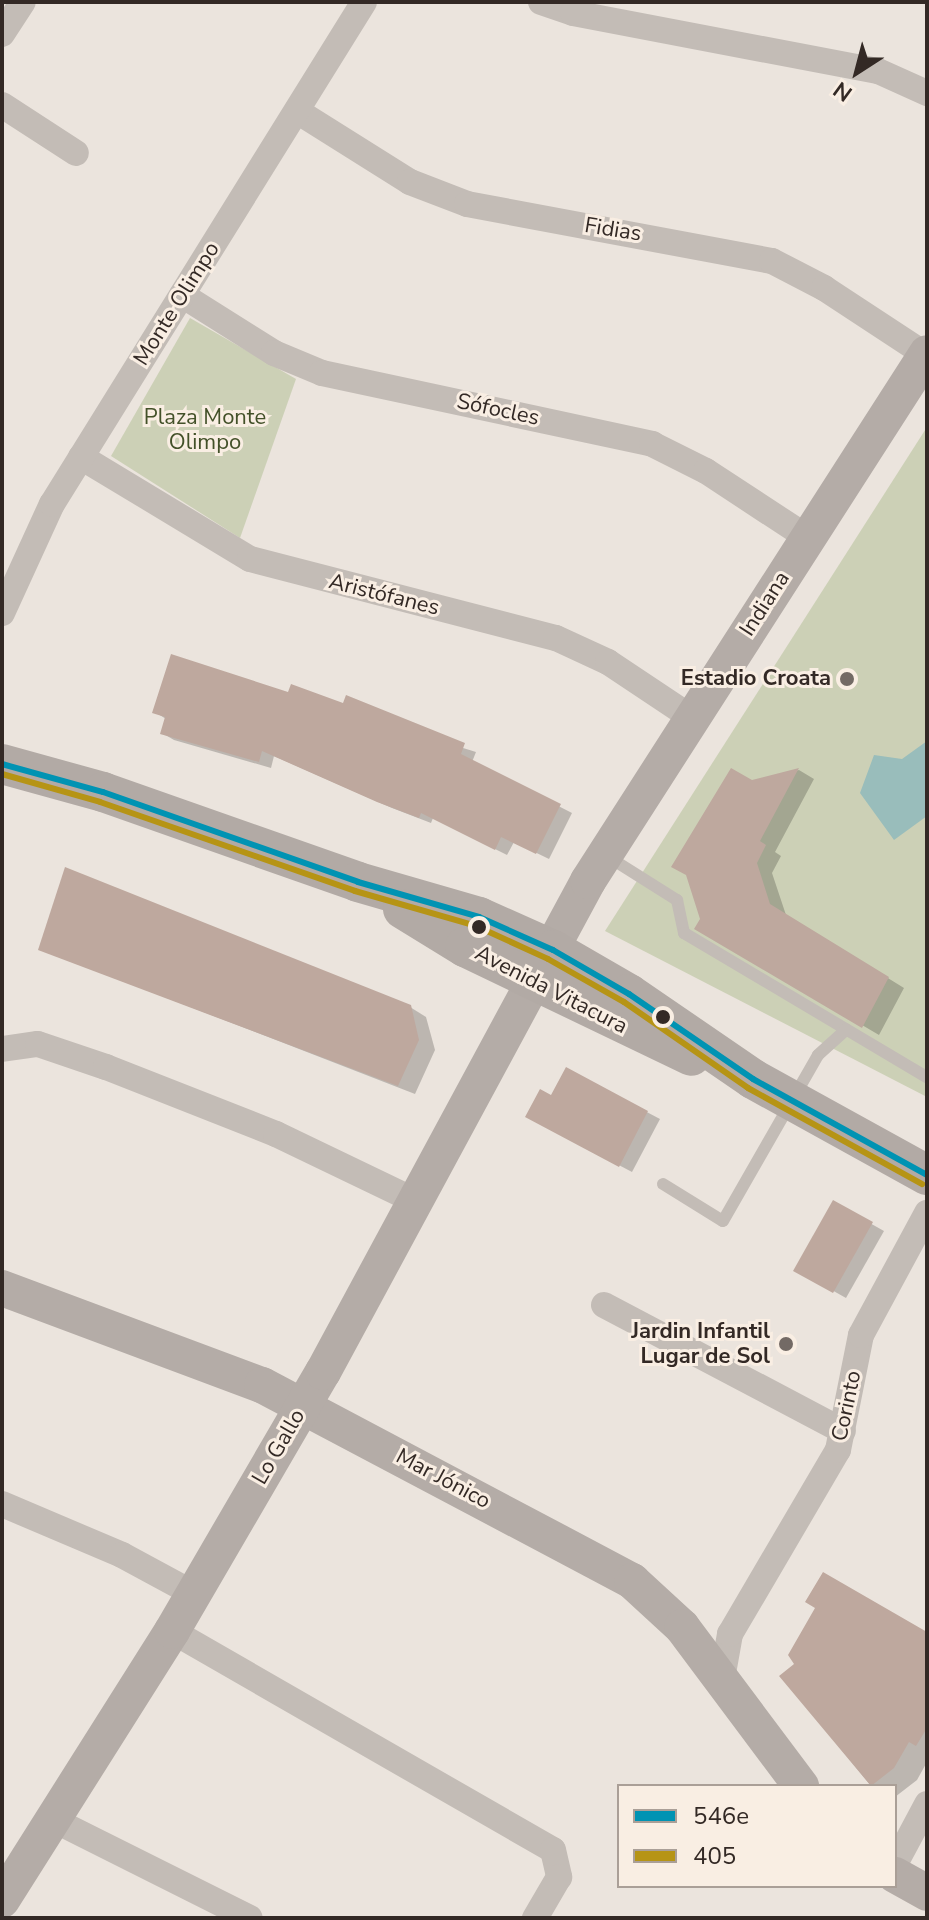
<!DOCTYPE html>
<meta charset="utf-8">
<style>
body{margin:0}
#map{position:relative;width:929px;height:1920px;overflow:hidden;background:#ebe4dd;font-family:"Nunito Sans",sans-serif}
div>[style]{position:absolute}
.green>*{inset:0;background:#ccd0b6}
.water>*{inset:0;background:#99bdbb}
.shadow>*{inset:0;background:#0003}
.building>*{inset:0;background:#bea89e}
.lane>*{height:12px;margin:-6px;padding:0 6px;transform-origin:6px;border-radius:6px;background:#c3bcb6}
.street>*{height:26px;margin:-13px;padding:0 13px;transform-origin:13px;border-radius:13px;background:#c3bcb6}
.secondary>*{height:36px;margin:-18px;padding:0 18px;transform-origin:18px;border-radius:18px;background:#b4aca7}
.primary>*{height:40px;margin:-20px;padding:0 20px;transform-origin:20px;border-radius:20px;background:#b2aaa5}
.bus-1>*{height:6px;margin:-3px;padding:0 3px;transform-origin:3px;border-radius:3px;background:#0093b3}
.bus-2>*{height:6px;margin:-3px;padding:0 3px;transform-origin:3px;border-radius:3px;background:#b69415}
.dots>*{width:22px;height:22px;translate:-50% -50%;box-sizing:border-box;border:4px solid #f9eee3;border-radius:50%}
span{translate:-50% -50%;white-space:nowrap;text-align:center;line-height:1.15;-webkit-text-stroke:6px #f9eee3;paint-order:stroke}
.street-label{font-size:22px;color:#332925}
.park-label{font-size:22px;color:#435129}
.poi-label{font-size:22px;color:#332925;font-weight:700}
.right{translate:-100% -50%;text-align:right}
.frame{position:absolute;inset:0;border:4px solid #332925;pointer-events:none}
.legend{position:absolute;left:617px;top:1784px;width:280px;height:104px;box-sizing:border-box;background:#f9eee3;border:2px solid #aa9f97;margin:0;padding:10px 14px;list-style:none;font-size:24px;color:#332925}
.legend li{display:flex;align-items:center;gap:16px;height:40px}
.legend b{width:40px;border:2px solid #aa9f97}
.north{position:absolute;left:817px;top:32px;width:80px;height:80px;-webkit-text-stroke:6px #f9eee3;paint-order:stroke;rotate:216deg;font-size:22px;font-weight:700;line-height:32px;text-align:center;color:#332925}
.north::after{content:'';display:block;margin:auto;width:28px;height:36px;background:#332925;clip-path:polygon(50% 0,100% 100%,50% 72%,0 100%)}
</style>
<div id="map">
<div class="green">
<div style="clip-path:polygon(190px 318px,296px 379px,240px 538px,111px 456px)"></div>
<div style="clip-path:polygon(927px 427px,927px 1097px,605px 931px)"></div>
</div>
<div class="water">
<div style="clip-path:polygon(927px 741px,927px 816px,894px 840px,860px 793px,874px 755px,902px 759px)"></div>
</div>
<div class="shadow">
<div style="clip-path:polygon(289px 694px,476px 752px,472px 762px,572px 813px,549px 859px,514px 842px,507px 855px,433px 818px,431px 823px,392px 808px,274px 756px,271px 768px,174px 740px,162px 733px,166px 719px,155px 712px)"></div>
<div style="clip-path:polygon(799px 770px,814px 779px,775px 852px,781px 856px,772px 873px,786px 915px,904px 988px,879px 1035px,697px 928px,752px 782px)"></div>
<div style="clip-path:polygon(41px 949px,410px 1007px,426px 1017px,435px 1050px,415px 1094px)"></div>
<div style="clip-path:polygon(567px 1070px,660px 1119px,632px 1172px,539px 1123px)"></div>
<div style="clip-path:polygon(834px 1203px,884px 1231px,846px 1298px,796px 1270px)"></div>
<div style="clip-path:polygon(927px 1634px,927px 1762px,917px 1780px,895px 1797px,895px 1786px,871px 1786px,782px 1676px)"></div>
</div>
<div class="building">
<div style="clip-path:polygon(171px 654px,288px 692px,291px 684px,343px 703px,346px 695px,465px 743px,461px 754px,561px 804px,536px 854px,501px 837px,495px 850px,421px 813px,419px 818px,377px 802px,262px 751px,259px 762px,160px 734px,165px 717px,152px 713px)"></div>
<div style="clip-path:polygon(731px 768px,752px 780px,799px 768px,760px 841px,766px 845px,757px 863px,770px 904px,889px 977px,862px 1028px,694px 929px,700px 919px,686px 875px,671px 867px)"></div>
<div style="clip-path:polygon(65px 867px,411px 1005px,419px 1040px,398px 1086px,38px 950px)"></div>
<div style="clip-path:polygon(566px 1067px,648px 1111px,619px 1167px,525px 1117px,540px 1089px,551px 1095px)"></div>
<div style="clip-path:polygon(833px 1200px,873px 1222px,833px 1293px,793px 1271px)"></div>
<div style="clip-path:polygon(823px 1572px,927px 1632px,927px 1728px,916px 1746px,909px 1742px,894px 1768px,871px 1786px,779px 1676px,794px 1664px,788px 1655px,815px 1608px,805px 1602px)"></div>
</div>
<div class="lane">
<div style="left:607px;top:856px;width:83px;rotate:32.2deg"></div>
<div style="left:677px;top:900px;width:34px;rotate:78deg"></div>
<div style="left:684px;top:933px;width:282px;rotate:30.7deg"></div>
<div style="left:663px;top:1184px;width:70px;rotate:31.7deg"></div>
<div style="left:723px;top:1221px;width:191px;rotate:-60.2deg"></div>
<div style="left:818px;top:1055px;width:38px;rotate:-42deg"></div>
</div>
<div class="street">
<div style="left:541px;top:2px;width:34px;rotate:19deg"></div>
<div style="left:573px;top:13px;width:310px;rotate:10.8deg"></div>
<div style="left:878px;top:71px;width:54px;rotate:24.2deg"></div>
<div style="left:2px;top:34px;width:38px;rotate:-57deg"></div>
<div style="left:2px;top:105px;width:88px;rotate:33deg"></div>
<div style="left:297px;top:111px;width:133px;rotate:32.1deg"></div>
<div style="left:410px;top:182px;width:61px;rotate:21.1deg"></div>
<div style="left:467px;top:204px;width:310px;rotate:10.6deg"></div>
<div style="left:772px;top:261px;width:59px;rotate:27.4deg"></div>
<div style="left:824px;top:288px;width:122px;rotate:33.3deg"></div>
<div style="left:182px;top:295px;width:109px;rotate:32.2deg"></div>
<div style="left:274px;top:353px;width:52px;rotate:22.6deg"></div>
<div style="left:322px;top:373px;width:338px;rotate:12.1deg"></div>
<div style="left:652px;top:444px;width:60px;rotate:26.6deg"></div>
<div style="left:706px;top:471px;width:122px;rotate:33.3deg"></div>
<div style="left:81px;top:457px;width:197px;rotate:31.1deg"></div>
<div style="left:250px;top:559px;width:316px;rotate:14.5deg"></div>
<div style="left:556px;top:638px;width:57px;rotate:24.8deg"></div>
<div style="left:608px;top:662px;width:101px;rotate:33.7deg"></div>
<div style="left:2px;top:613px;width:120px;rotate:-65.4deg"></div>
<div style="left:52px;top:504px;width:591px;rotate:-58.14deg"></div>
<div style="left:2px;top:1049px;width:36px;rotate:-8deg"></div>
<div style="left:38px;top:1044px;width:72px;rotate:18.7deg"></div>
<div style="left:106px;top:1067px;width:183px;rotate:21.5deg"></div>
<div style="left:276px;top:1134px;width:157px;rotate:25.7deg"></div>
<div style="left:604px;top:1305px;width:270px;rotate:27.8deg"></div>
<div style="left:2px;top:1504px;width:130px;rotate:23deg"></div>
<div style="left:122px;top:1555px;width:82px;rotate:28.4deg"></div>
<div style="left:172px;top:1631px;width:439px;rotate:29.9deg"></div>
<div style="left:553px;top:1850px;width:28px;rotate:77deg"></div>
<div style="left:559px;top:1877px;width:48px;rotate:120.3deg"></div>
<div style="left:722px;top:1679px;width:46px;rotate:-79.9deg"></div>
<div style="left:730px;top:1634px;width:213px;rotate:-59.6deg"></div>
<div style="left:838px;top:1450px;width:117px;rotate:-78.7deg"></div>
<div style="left:861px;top:1335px;width:139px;rotate:-61.6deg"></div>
<div style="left:52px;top:1819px;width:221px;rotate:26.6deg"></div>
<div style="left:895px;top:1864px;width:68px;rotate:-61.9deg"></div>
</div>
<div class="secondary">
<div style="left:2px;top:1288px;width:278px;rotate:20.5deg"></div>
<div style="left:262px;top:1385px;width:419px;rotate:27.9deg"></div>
<div style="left:632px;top:1581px;width:68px;rotate:42.6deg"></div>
<div style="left:682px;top:1627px;width:199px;rotate:53.2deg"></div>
<div style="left:895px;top:1875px;width:37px;rotate:29deg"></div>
<div style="left:2px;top:1900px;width:318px;rotate:-57.7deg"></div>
<div style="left:172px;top:1631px;width:300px;rotate:-59.8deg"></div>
<div style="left:323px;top:1372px;width:558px;rotate:-61.64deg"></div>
<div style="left:588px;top:881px;width:627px;rotate:-57.3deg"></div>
</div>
<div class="primary">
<div style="left:2px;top:764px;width:105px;rotate:15.5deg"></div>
<div style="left:103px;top:792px;width:270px;rotate:19.4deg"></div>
<div style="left:358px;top:882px;width:126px;rotate:16.1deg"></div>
<div style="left:479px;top:917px;width:81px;rotate:24deg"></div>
<div style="left:553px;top:950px;width:88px;rotate:30.1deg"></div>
<div style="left:629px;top:994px;width:150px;rotate:34.4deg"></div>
<div style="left:753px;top:1079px;width:199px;rotate:28.9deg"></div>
<div style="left:403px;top:909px;width:73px;rotate:31.5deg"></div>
<div style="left:465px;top:947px;width:251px;rotate:25.7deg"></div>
</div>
<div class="bus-1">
<div style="left:2px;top:764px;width:105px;rotate:15.5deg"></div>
<div style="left:103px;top:792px;width:270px;rotate:19.4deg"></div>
<div style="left:358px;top:882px;width:126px;rotate:16.1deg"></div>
<div style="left:479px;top:917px;width:81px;rotate:24deg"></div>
<div style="left:553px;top:950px;width:88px;rotate:30.1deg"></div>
<div style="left:629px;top:994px;width:150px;rotate:34.4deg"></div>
<div style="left:753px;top:1079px;width:199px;rotate:28.9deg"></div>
</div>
<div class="bus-2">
<div style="left:2px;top:774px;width:102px;rotate:15.9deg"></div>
<div style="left:100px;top:802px;width:270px;rotate:19.2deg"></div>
<div style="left:355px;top:891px;width:126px;rotate:16.1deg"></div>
<div style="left:476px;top:926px;width:79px;rotate:24.6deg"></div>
<div style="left:548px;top:959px;width:87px;rotate:29.5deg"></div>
<div style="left:624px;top:1002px;width:151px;rotate:34.7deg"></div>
<div style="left:748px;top:1088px;width:199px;rotate:28.9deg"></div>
</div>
<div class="dots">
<div style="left:847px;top:679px;background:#736a65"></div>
<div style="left:479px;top:927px;background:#332925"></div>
<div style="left:663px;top:1017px;background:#332925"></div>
<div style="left:786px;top:1344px;background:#736a65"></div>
</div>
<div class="street-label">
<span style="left:613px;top:230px;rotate:9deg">Fidias</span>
<span style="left:177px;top:304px;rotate:-58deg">Monte Olimpo</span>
<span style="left:498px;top:410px;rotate:12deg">Sófocles</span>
<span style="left:384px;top:595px;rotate:14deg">Aristófanes</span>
<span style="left:765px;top:604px;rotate:-57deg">Indiana</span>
<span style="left:551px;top:990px;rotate:27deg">Avenida Vitacura</span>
<span style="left:847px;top:1406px;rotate:-78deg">Corinto</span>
<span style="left:279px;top:1447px;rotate:-60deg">Lo Gallo</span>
<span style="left:443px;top:1479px;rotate:28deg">Mar Jónico</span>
</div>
<div class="park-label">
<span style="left:205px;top:430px">Plaza Monte<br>Olimpo</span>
</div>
<div class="poi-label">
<span class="right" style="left:831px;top:679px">Estadio Croata</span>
<span class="right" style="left:770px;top:1344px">Jardin Infantil<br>Lugar de Sol</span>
</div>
<div class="frame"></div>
<ul class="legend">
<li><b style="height:10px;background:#0093b3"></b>546e</li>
<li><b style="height:10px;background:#b69415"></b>405</li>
</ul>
<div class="north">N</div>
</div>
